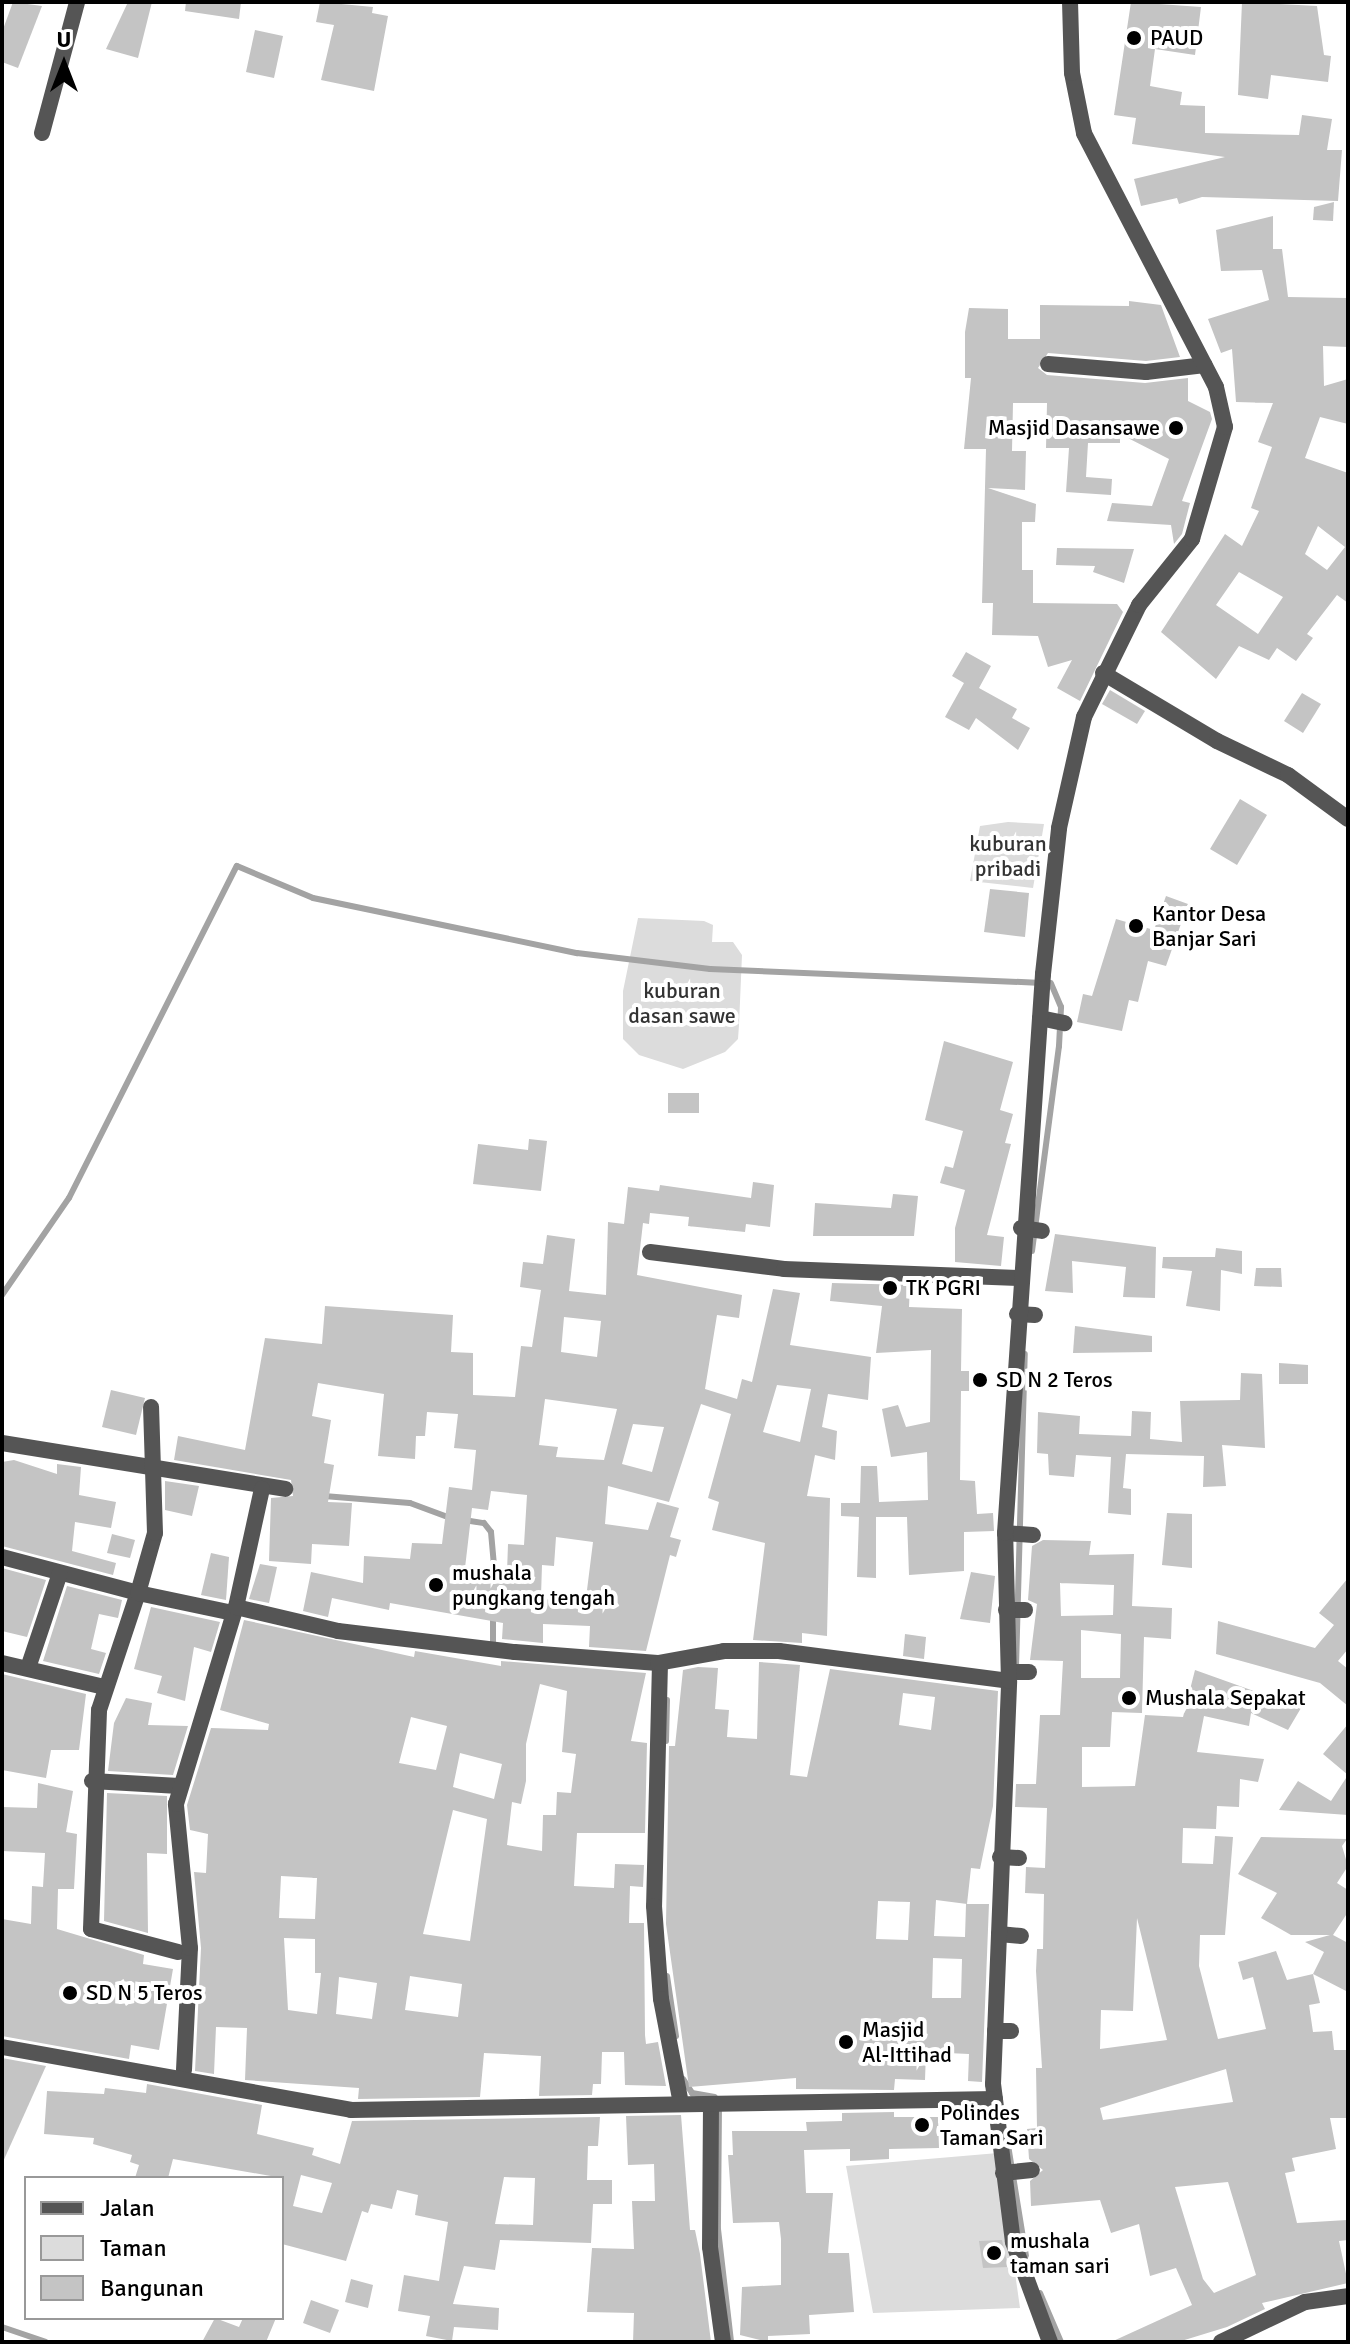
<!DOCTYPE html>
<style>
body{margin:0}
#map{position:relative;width:1350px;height:2344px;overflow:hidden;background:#fff;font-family:Signika,sans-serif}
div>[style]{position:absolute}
.green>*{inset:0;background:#dcdcdc}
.stream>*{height:6px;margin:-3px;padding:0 3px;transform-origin:3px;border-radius:3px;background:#a3a3a3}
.building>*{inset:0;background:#c4c4c4}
.minor>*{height:16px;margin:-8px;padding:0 8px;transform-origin:8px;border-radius:8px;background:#555}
.tertiary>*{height:16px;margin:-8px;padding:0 8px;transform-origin:8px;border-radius:8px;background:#555}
.dots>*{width:22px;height:22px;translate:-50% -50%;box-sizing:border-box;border:4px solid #fff;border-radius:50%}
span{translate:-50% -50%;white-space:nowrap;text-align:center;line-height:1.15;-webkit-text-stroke:8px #fff;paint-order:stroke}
.poi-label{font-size:22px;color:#000}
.left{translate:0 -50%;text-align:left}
.right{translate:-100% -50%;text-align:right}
.park-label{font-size:22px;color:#333}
.frame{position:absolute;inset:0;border:4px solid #000;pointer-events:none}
.legend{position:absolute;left:24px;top:2176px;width:260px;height:144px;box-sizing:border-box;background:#fff;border:2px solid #999;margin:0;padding:10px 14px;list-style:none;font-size:24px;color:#000}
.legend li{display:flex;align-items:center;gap:16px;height:40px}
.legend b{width:40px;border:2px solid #999}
.north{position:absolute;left:24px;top:24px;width:80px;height:80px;-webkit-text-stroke:6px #fff;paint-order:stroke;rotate:0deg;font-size:22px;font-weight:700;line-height:32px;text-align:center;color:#000}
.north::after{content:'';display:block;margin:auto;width:28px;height:36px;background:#000;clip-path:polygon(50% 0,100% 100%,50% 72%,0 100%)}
</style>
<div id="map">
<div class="green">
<div style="clip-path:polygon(1008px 822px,1044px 824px,1033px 888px,970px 881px,980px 826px)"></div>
<div style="clip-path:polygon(638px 918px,704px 921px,713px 925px,712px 942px,733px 942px,742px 955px,739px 1025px,738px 1039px,725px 1052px,683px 1069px,639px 1055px,623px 1039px,623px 991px)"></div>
<div style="clip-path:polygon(998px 2153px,1020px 2308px,873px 2313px,846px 2166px)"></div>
</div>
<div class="stream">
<div style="left:1032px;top:1251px;width:207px;rotate:-82.5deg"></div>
<div style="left:1059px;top:1046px;width:39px;rotate:-87deg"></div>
<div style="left:1061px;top:1007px;width:26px;rotate:-113deg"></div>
<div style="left:2px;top:1295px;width:118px;rotate:-55.4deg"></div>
<div style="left:69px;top:1198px;width:372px;rotate:-63.2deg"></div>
<div style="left:237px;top:866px;width:82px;rotate:22.8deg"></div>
<div style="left:313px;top:898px;width:270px;rotate:11.8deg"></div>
<div style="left:577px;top:953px;width:134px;rotate:6.9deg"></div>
<div style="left:710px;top:969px;width:332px;rotate:2.4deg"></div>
<div style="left:324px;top:1496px;width:86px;rotate:4.7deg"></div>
<div style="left:410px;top:1503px;width:46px;rotate:20.4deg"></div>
<div style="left:464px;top:1520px;width:20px;rotate:9deg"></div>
<div style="left:484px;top:1523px;width:11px;rotate:52deg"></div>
<div style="left:491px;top:1532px;width:45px;rotate:84.9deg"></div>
<div style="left:493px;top:1616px;width:29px;rotate:90deg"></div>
<div style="left:1016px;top:1667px;width:313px;rotate:-88.4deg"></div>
<div style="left:666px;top:1741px;width:41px;rotate:-88.6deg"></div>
<div style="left:667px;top:1976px;width:61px;rotate:81.5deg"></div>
<div style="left:683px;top:2079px;width:17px;rotate:57deg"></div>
<div style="left:692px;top:2093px;width:23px;rotate:10deg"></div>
<div style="left:719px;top:2105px;width:124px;rotate:90.5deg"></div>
<div style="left:718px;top:2229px;width:114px;rotate:83.4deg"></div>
<div style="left:1008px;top:2145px;width:112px;rotate:80.8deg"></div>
<div style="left:1040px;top:2293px;width:53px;rotate:66.8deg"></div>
<div style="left:2px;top:2327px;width:46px;rotate:18.8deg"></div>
</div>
<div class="building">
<div style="clip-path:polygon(13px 2px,42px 6px,18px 68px,2px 62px,2px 32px)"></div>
<div style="clip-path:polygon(128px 2px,152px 2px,138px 58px,106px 49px)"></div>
<div style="clip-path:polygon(186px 2px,241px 2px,239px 19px,185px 11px)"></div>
<div style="clip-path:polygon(320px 2px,373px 7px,372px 13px,388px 16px,374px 91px,321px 80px,334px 25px,316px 22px)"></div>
<div style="clip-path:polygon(1131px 2px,1201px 7px,1195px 55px,1155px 49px,1150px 86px,1182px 92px,1180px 105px,1205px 106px,1205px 133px,1299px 135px,1302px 115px,1332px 119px,1327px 150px,1342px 150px,1338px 201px,1202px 197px,1179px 204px,1177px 198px,1141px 206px,1134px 179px,1225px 157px,1132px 144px,1136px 118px,1114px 115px)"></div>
<div style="clip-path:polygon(1242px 2px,1317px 6px,1324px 55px,1331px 56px,1328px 82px,1271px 75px,1268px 99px,1238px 95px)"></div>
<div style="clip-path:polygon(255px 30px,283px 36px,274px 78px,246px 72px)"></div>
<div style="clip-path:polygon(1334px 202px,1333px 221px,1313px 220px,1314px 207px)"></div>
<div style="clip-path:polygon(evenodd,1273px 216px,1273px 249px,1282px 249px,1288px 297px,1348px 298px,1348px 347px,1323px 346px,1324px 386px,1348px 379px,1348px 424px,1320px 417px,1305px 458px,1348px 473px,1348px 603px,1337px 595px,1307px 634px,1313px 638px,1296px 661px,1277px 648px,1269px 660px,1239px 646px,1216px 679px,1161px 632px,1225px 534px,1242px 546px,1259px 511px,1251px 508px,1272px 447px,1258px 442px,1273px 403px,1236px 402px,1232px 349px,1221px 353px,1208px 319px,1269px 300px,1262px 270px,1221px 271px,1216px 230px,1273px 216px,1318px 526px,1345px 547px,1327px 570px,1305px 554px,1318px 526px,1273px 216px,1239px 572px,1283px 597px,1258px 634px,1216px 605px,1239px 572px)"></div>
<div style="clip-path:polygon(1129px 301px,1161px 305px,1180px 357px,1146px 361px,1048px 353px,1038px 368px,1047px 375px,1145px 383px,1188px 378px,1188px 401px,1210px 412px,1212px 419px,1182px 501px,1190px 503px,1182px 534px,1174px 544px,1171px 525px,1107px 521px,1112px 503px,1152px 506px,1169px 459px,1120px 434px,1120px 443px,1088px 443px,1086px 477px,1112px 479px,1111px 495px,1066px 492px,1069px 448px,1046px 448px,1047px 403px,1013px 403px,1012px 451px,1026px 451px,1025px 490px,988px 488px,1036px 504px,1035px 522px,1022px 522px,1022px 570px,1033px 570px,1033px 603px,1117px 604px,1123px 612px,1080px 701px,1057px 688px,1072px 660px,1048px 667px,1038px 636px,992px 635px,993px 603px,982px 603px,986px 449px,964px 449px,971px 378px,965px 378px,965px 332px,969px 308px,1008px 309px,1008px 339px,1040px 339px,1040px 305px,1129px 306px)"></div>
<div style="clip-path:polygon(1057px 548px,1134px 549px,1124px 583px,1093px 572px,1095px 566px,1056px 565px)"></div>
<div style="clip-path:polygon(966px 652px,991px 666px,979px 688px,1017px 709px,1012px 718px,1030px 728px,1018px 750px,976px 718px,969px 730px,945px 717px,964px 683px,952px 676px)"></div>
<div style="clip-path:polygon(1110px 690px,1145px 711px,1137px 724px,1102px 704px)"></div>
<div style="clip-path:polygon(1302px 693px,1321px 704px,1303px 733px,1284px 721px)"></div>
<div style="clip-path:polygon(1240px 799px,1267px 815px,1237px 865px,1210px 849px)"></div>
<div style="clip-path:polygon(990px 889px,1029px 893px,1025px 937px,984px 932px)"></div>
<div style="clip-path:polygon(1166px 896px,1188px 904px,1166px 966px,1148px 961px,1138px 1002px,1129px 1000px,1122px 1031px,1077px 1022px,1083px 994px,1092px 996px,1116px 919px,1154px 930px)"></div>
<div style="clip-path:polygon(944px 1041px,1013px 1062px,1000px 1110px,1013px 1114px,1005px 1143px,1011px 1144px,987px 1235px,1004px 1237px,1001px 1266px,955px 1262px,955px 1228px,965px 1190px,940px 1183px,945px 1166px,953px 1168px,963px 1131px,925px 1120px)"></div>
<div style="clip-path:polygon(668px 1093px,699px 1093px,699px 1113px,668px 1113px)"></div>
<div style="clip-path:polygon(529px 1139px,547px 1141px,541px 1191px,473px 1184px,478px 1144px,528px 1150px)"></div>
<div style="clip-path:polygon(evenodd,753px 1182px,774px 1185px,770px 1227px,746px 1224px,745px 1232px,688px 1226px,689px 1217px,650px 1213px,649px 1224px,643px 1223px,637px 1275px,742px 1295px,739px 1318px,717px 1315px,705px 1389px,737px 1399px,742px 1379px,752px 1382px,773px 1289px,800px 1293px,790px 1345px,871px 1357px,868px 1400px,828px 1394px,822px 1427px,837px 1431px,835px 1460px,815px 1455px,807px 1496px,830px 1498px,827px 1636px,802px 1633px,802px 1643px,753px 1640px,765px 1543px,712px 1530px,719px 1502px,708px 1498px,731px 1414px,701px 1404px,669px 1502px,608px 1486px,605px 1524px,648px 1530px,657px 1502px,679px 1508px,670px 1537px,681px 1540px,676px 1557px,670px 1555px,646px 1651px,589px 1647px,590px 1626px,543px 1624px,543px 1643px,502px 1639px,503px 1623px,390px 1603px,389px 1610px,332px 1598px,328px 1617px,303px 1611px,311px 1572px,363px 1583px,364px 1556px,410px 1559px,412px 1543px,442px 1544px,449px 1487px,472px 1490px,476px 1450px,454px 1448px,458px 1414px,427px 1412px,425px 1436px,416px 1436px,415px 1459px,378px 1456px,384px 1394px,318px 1383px,312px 1416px,331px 1420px,324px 1463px,334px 1465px,328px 1502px,352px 1503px,349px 1546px,312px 1544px,311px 1564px,269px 1561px,271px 1498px,293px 1496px,291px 1480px,174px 1460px,178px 1436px,245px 1450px,265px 1338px,322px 1344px,325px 1306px,453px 1315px,451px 1352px,473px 1353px,473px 1395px,515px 1397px,521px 1346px,532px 1347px,541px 1290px,520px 1287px,523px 1262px,543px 1264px,547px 1235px,575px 1239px,569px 1291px,606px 1295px,608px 1222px,624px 1224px,628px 1187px,659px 1191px,660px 1185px,751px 1198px,753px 1182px,564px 1317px,601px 1321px,597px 1357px,561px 1352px,564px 1317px,753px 1182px,777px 1385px,811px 1389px,800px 1442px,763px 1432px,777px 1385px,753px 1182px,545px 1399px,617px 1409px,604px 1460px,556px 1457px,558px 1447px,539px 1445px,545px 1399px,753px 1182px,633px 1424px,664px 1427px,652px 1472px,622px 1464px,633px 1424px,753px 1182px,491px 1491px,527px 1495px,524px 1545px,508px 1544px,507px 1572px,465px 1568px,472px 1508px,488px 1510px,491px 1491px,753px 1182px,556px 1537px,593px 1542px,586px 1598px,541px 1596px,542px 1565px,554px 1566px,556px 1537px)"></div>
<div style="clip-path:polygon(893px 1194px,918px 1196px,914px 1236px,813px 1236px,815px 1203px,891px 1208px)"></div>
<div style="clip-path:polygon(1055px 1234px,1156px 1247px,1155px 1298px,1123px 1297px,1126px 1267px,1072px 1261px,1073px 1293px,1045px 1291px)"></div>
<div style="clip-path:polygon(1216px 1248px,1242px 1251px,1242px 1274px,1221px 1270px,1220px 1311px,1186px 1306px,1192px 1271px,1162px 1268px,1163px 1257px,1215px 1257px)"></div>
<div style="clip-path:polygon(1256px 1268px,1281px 1268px,1282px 1287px,1254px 1286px)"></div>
<div style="clip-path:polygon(832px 1283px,910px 1285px,909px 1307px,962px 1309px,961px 1371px,969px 1371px,969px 1391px,961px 1391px,960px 1480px,975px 1481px,977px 1514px,993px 1513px,994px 1531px,964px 1532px,964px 1571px,909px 1575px,907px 1517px,876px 1517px,876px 1578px,857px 1577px,859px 1517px,841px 1516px,841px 1503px,860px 1503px,861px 1466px,877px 1466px,879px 1502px,928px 1500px,927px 1452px,891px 1457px,882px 1409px,898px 1405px,906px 1427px,930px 1422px,931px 1350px,876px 1353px,882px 1306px,830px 1301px)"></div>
<div style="clip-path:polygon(1075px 1326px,1152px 1336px,1152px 1352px,1073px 1353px)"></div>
<div style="clip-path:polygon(1279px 1363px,1308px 1365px,1308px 1384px,1279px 1384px)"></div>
<div style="clip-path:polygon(1241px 1373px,1262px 1374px,1265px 1448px,1222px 1445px,1226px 1486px,1203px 1487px,1204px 1456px,1126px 1454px,1123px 1488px,1131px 1489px,1131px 1515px,1108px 1513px,1111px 1457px,1076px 1455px,1074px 1477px,1049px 1475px,1048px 1454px,1037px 1453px,1038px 1412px,1080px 1416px,1079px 1434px,1131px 1436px,1132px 1411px,1151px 1412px,1150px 1439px,1182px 1442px,1180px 1401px,1240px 1400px)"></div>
<div style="clip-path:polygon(111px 1390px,145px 1398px,136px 1435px,102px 1427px)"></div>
<div style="clip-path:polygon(14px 1460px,57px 1474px,57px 1464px,81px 1467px,79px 1495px,116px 1502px,111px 1528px,75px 1522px,72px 1551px,116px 1563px,113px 1575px,2px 1546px,2px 1462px)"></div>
<div style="clip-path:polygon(165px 1481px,199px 1486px,192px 1516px,165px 1510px)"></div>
<div style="clip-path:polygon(1167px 1513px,1192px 1514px,1192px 1568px,1162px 1565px)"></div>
<div style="clip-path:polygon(112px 1534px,135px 1540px,130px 1558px,107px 1553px)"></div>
<div style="clip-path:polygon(evenodd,1043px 1540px,1091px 1541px,1089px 1555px,1134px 1554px,1132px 1606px,1172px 1608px,1171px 1639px,1144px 1637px,1142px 1713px,1112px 1712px,1110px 1747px,1082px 1747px,1082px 1787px,1135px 1786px,1145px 1715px,1183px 1717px,1195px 1670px,1301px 1708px,1288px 1730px,1251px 1713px,1249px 1726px,1204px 1716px,1197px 1752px,1264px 1759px,1258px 1782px,1240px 1779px,1239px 1807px,1217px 1806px,1216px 1829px,1183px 1828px,1182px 1863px,1213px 1864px,1215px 1836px,1233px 1837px,1225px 1935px,1200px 1935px,1199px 1966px,1218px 2039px,1266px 2029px,1253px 1977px,1243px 1980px,1238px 1962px,1276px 1951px,1287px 1980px,1313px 1974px,1324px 1952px,1305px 1942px,1330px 1935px,1291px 1935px,1261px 1918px,1277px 1893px,1238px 1874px,1261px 1837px,1347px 1839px,1342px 1846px,1348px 1866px,1337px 1883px,1348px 1890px,1348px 1912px,1333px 1935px,1348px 1943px,1348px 1992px,1313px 1974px,1320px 2003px,1309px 2005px,1313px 2032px,1332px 2031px,1334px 2050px,1348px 2050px,1348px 2118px,1330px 2118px,1336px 2149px,1292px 2158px,1295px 2171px,1285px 2173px,1297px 2223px,1347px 2220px,1348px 2240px,1339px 2241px,1348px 2283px,1262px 2303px,1265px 2309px,1227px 2327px,1178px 2342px,1111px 2342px,1192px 2305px,1176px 2268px,1150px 2276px,1139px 2224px,1111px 2233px,1100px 2200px,1031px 2206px,1030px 2181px,1043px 2170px,1029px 2159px,1027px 2129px,1037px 2128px,1036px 2068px,1042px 2068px,1036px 1971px,1037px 1949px,1043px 1949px,1044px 1894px,1025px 1893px,1026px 1867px,1045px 1868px,1047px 1808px,1015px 1807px,1016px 1784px,1036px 1784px,1040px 1715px,1060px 1715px,1063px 1661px,1030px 1660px,1037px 1604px,1028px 1600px,1032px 1546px,1043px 1540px,1060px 1583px,1114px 1585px,1113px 1615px,1061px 1616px,1060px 1583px,1043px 1540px,1081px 1630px,1121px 1634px,1120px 1678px,1081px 1678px,1081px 1630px,1043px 1540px,1137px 1918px,1167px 2040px,1100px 2049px,1101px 2010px,1133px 2011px,1137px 1918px,1043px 1540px,1226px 2069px,1233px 2102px,1103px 2120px,1100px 2108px,1226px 2069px,1043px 1540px,1228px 2182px,1256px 2275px,1214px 2293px,1203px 2279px,1175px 2187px,1228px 2182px)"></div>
<div style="clip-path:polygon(211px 1553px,229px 1557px,226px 1600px,201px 1595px)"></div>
<div style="clip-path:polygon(260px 1564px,277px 1567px,269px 1603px,249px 1599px)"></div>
<div style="clip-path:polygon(2px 1568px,46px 1580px,27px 1637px,2px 1631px)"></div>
<div style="clip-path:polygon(971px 1572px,995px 1576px,990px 1623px,960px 1619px)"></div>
<div style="clip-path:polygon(1348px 1578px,1348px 1649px,1338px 1661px,1348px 1669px,1348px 1706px,1320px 1683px,1216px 1654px,1218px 1621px,1315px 1648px,1334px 1625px,1319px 1613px)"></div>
<div style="clip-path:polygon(67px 1586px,122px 1600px,118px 1618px,99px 1614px,91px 1649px,106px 1653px,99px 1674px,43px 1661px)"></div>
<div style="clip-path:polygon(151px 1607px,220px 1622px,211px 1652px,194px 1647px,185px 1701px,157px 1693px,162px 1676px,134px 1669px)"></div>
<div style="clip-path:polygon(evenodd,244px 1620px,414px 1657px,415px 1651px,501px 1666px,501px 1661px,646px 1673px,631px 1741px,647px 1743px,645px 1833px,577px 1833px,574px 1886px,614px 1888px,615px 1864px,644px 1865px,643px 1887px,630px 1886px,629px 1923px,644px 1923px,645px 2035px,646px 2044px,658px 2042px,666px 2086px,625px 2085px,624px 2052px,602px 2052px,601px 2084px,593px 2084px,592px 2095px,539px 2096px,541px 2056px,484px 2053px,480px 2097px,358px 2099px,359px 2088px,245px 2080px,247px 2028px,216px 2027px,214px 2074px,195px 2071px,201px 1948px,194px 1872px,206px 1873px,208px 1834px,190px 1830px,187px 1805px,211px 1728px,268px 1730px,269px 1724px,220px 1710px,244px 1620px,540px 1684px,567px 1691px,562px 1752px,576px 1754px,571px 1793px,557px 1792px,556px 1815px,543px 1815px,542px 1851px,507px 1845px,512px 1802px,521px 1804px,526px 1781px,526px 1744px,540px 1684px,244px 1620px,411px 1717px,447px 1726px,436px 1770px,399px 1763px,411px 1717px,244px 1620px,460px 1753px,502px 1764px,494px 1799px,453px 1787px,460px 1753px,244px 1620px,453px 1810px,487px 1819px,470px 1941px,423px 1934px,453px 1810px,244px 1620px,281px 1876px,317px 1878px,315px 1919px,279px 1918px,281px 1876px,244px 1620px,284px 1938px,315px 1939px,315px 1973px,321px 1973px,317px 2014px,288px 2010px,284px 1938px,244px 1620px,410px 1976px,462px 1984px,458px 2017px,405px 2010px,410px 1976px,244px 1620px,339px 1977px,377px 1983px,372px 2019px,336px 2014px,339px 1977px)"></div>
<div style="clip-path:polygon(905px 1634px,926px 1637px,924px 1659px,903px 1656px)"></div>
<div style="clip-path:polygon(evenodd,759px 1662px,800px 1665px,790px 1775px,807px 1777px,830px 1669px,998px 1691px,993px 1806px,980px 1869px,971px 1868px,967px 1904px,936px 1900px,934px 1936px,965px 1937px,966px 1904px,989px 1904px,982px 2082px,968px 2081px,969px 2054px,926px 2052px,925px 2080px,895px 2079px,894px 2090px,796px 2089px,796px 2078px,689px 2087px,666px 1924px,669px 1746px,675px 1746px,683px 1670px,698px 1667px,718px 1668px,715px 1709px,729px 1710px,727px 1737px,757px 1739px,759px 1662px,903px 1693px,935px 1697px,931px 1730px,899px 1725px,903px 1693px,759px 1662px,878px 1901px,910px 1902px,908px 1940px,876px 1939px,878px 1901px,759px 1662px,933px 1958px,962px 1959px,961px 1998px,932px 1998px,933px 1958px)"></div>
<div style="clip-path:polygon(2px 1674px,86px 1694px,79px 1750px,51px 1750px,46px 1778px,2px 1770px)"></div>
<div style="clip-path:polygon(126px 1698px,152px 1703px,148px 1725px,188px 1726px,173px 1775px,108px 1771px,114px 1723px)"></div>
<div style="clip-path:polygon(1348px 1724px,1348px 1815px,1279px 1810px,1298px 1781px,1331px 1801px,1348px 1775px,1323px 1754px)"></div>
<div style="clip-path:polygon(38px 1783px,73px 1791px,66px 1832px,77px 1834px,74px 1889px,58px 1889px,57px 1929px,144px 1955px,143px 1964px,173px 1969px,159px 2050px,131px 2045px,129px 2059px,2px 2036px,2px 1919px,31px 1924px,32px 1886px,43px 1887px,45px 1853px,2px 1851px,2px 1807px,37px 1808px)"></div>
<div style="clip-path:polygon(107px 1793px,167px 1796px,167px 1854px,147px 1853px,148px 1933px,104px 1921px)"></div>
<div style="clip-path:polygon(2px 2058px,46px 2066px,2px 2164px)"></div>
<div style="clip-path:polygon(evenodd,147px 2084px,262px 2105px,257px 2134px,314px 2148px,312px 2155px,340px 2164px,352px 2121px,600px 2117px,598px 2146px,588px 2146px,587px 2180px,612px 2180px,612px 2204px,593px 2204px,591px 2243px,500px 2240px,495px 2270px,464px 2266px,453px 2304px,499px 2308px,498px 2330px,454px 2327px,452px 2341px,426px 2336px,430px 2316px,398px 2311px,404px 2275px,439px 2281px,448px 2222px,415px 2215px,418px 2195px,397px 2190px,392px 2209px,371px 2204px,368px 2213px,362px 2211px,346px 2261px,282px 2244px,282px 2178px,173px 2159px,168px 2178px,135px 2178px,139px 2165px,130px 2162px,132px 2155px,93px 2144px,94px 2138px,44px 2134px,47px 2091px,104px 2094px,105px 2088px,146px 2093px,147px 2084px,301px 2175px,332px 2183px,322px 2213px,293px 2206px,301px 2175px,147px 2084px,504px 2177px,535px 2178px,533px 2225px,495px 2224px,504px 2177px)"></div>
<div style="clip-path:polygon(894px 2112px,894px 2117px,938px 2117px,939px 2148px,889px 2149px,889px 2159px,850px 2161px,850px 2149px,804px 2150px,806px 2193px,833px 2193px,828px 2253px,849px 2253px,854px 2312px,809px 2315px,810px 2334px,768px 2336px,768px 2342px,740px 2335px,742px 2287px,781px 2285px,781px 2239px,779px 2222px,733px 2223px,728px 2155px,733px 2155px,732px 2131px,807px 2131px,806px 2122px,842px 2121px,842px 2113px)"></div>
<div style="clip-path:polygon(681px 2115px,690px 2230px,695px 2230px,700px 2254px,711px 2342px,633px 2342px,634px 2313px,587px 2312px,592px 2248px,634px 2249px,632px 2201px,655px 2201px,654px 2164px,628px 2165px,626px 2116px)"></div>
<div style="clip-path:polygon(1002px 2240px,1008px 2267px,983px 2268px,979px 2241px)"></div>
<div style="clip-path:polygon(351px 2279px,373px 2285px,368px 2308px,345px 2302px)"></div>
<div style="clip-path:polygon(311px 2300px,339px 2310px,330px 2333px,303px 2323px)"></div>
<div style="clip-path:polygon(215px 2318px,239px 2327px,243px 2318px,276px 2318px,266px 2342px,202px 2342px)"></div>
</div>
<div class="minor">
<div style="left:42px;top:133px;width:136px;rotate:-75deg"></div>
<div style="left:1048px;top:364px;width:98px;rotate:4.7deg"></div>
<div style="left:1146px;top:372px;width:59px;rotate:-6.8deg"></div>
<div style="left:1103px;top:673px;width:133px;rotate:30.8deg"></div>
<div style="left:1217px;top:741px;width:79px;rotate:25.6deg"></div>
<div style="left:1288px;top:775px;width:74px;rotate:36.3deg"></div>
<div style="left:1040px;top:1018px;width:25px;rotate:12deg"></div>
<div style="left:1021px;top:1228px;width:21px;rotate:8deg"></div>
<div style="left:650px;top:1252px;width:135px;rotate:7.2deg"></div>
<div style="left:784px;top:1269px;width:235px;rotate:2.2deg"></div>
<div style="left:1017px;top:1314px;width:18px;rotate:3deg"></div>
<div style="left:2px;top:1443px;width:287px;rotate:9.2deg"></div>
<div style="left:1005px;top:1533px;width:28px;rotate:4deg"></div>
<div style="left:2px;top:1557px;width:141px;rotate:14.8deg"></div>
<div style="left:138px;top:1593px;width:62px;rotate:-74.2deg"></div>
<div style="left:155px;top:1533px;width:126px;rotate:-91.8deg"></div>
<div style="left:236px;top:1607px;width:121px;rotate:-77.6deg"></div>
<div style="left:1006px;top:1610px;width:19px"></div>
<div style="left:2px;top:1663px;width:105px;rotate:13.2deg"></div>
<div style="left:660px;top:1663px;width:243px;rotate:91.4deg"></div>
<div style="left:654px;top:1906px;width:93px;rotate:85.7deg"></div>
<div style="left:661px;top:1999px;width:107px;rotate:79.2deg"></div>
<div style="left:28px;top:1668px;width:100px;rotate:-71.4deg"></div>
<div style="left:1009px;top:1672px;width:20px"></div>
<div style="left:92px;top:1781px;width:87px;rotate:3.3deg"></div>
<div style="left:1000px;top:1857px;width:19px;rotate:3deg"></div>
<div style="left:999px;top:1934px;width:22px;rotate:5deg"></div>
<div style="left:178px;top:1952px;width:90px;rotate:-165.2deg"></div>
<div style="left:91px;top:1929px;width:219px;rotate:-87.9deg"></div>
<div style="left:99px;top:1710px;width:123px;rotate:-71.6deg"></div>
<div style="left:138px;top:1593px;width:97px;rotate:11.9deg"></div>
<div style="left:995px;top:2031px;width:16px"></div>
<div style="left:184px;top:2070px;width:122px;rotate:-87.2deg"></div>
<div style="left:190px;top:1948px;width:145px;rotate:-95.6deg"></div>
<div style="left:176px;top:1804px;width:206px;rotate:-73.1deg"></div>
<div style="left:236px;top:1607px;width:105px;rotate:13.2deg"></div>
<div style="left:338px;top:1631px;width:178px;rotate:6.8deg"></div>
<div style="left:515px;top:1652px;width:143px;rotate:4.4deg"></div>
<div style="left:658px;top:1663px;width:67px;rotate:-10.3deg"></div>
<div style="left:724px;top:1651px;width:55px"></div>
<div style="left:779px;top:1651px;width:232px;rotate:7.4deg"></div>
<div style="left:711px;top:2104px;width:143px;rotate:90.4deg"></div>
<div style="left:710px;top:2247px;width:96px;rotate:82.2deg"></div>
<div style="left:1003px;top:2173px;width:29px;rotate:-6deg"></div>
<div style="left:1221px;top:2342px;width:93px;rotate:-25.5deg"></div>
<div style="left:1305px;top:2302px;width:43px;rotate:-7.9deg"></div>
</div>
<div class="tertiary">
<div style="left:2px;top:2047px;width:355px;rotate:10.2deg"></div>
<div style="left:351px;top:2110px;width:644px;rotate:-0.98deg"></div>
<div style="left:1050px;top:2342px;width:107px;rotate:-110.3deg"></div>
<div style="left:1013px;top:2242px;width:159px;rotate:-97.2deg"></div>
<div style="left:993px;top:2084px;width:403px;rotate:-87.7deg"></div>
<div style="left:1009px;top:1681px;width:148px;rotate:-91.5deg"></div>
<div style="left:1005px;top:1533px;width:560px;rotate:-86.11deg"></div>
<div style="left:1043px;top:974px;width:147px;rotate:-83.7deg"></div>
<div style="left:1059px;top:828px;width:114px;rotate:-77.3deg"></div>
<div style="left:1084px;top:717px;width:125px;rotate:-63.8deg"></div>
<div style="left:1139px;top:605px;width:85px;rotate:-51.2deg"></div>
<div style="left:1192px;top:539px;width:117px;rotate:-73.6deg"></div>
<div style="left:1225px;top:427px;width:41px;rotate:-102.7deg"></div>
<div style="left:1216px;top:387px;width:286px;rotate:-117.5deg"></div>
<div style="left:1084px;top:133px;width:61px;rotate:-101.3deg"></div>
<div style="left:1072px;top:73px;width:71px;rotate:-91.6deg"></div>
</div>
<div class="dots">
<div style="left:1134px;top:38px;background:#000"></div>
<div style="left:1176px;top:428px;background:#000"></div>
<div style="left:1136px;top:926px;background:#000"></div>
<div style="left:890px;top:1288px;background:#000"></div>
<div style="left:980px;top:1380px;background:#000"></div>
<div style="left:436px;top:1585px;background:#000"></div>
<div style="left:1129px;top:1698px;background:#000"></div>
<div style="left:70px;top:1993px;background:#000"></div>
<div style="left:846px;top:2042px;background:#000"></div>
<div style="left:922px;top:2125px;background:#000"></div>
<div style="left:994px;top:2253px;background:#000"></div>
</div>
<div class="poi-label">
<span class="left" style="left:1150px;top:38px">PAUD</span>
<span class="right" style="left:1160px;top:428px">Masjid Dasansawe</span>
<span class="left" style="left:1152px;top:926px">Kantor Desa<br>Banjar Sari</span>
<span class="left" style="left:906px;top:1288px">TK PGRI</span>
<span class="left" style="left:996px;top:1380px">SD N 2 Teros</span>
<span class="left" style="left:452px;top:1585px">mushala<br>pungkang tengah</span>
<span class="left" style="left:1145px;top:1698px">Mushala Sepakat</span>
<span class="left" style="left:86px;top:1993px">SD N 5 Teros</span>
<span class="left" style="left:862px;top:2042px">Masjid<br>Al-Ittihad</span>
<span class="left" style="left:940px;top:2125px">Polindes<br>Taman Sari</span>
<span class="left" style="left:1010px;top:2253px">mushala<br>taman sari</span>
</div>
<div class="park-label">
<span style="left:1008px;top:856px">kuburan<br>pribadi</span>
<span style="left:682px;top:1003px">kuburan<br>dasan sawe</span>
</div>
<div class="frame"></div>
<ul class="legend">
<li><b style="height:10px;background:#555"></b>Jalan</li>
<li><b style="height:22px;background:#dcdcdc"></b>Taman</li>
<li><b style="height:22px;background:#c4c4c4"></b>Bangunan</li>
</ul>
<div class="north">U</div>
</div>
